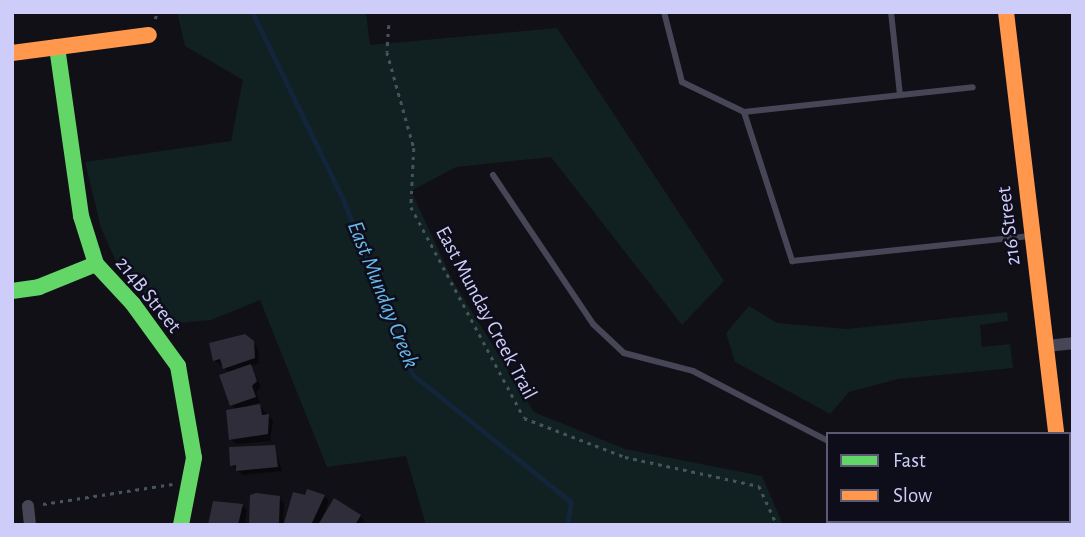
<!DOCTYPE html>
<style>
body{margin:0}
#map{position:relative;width:1085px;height:537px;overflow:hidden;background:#111017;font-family:"Alegreya Sans",sans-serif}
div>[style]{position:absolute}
.green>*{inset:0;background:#112020}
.shadow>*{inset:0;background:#0007}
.stream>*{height:5px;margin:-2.5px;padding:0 2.5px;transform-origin:2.5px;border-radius:2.5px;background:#12253a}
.building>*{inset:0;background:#2f2d39}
.path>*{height:2.5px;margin-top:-1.25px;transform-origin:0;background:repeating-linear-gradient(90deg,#48545d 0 3.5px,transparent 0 8.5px)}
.lane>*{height:6px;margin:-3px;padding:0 3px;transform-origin:3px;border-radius:3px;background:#464656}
.street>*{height:12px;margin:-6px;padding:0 6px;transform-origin:6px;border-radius:6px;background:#464656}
.fast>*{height:16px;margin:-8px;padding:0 8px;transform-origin:8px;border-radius:8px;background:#63d668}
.slow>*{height:16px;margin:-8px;padding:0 8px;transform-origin:8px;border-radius:8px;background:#ff974d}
span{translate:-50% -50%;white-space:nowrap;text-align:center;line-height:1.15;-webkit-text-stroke:5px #0e0d1a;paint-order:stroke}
.street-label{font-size:21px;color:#ceccf9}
.water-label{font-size:23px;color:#67b9ec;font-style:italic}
.frame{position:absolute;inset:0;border:14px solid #ceccf9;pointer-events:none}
.legend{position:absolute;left:826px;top:432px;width:245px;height:91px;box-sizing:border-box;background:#0e0d1a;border:2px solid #5b5973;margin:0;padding:9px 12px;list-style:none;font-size:21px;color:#ceccf9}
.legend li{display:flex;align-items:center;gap:14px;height:35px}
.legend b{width:35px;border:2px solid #5b5973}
</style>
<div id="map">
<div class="green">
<div style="clip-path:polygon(177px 12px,366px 12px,370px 45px,557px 28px,724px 281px,682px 325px,551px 157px,456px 167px,411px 191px,453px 281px,534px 412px,625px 449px,762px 476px,783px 525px,426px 525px,406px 456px,327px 467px,260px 300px,211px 320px,167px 324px,115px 259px,101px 228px,85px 162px,231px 141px,243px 80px,185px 46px)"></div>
<div style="clip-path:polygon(749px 306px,777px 323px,847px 329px,1007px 312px,1008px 321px,980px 325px,982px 347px,1010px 344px,1013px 368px,898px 379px,849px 392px,830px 414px,735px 362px,726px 333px)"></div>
</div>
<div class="shadow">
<div style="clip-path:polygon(252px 342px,258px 348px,259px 363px,251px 366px,261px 387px,256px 392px,260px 402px,248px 406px,260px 406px,273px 421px,270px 441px,236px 444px,230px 439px,237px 410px,231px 405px,230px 373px,215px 360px)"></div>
<div style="clip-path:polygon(274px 447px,282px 471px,243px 475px,231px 465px)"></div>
<div style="clip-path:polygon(324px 496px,329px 501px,323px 516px,360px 516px,365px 521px,362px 525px,286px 522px,306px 498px)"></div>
<div style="clip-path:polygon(279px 498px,284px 503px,283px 525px,250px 525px)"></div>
<div style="clip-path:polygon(242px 505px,247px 510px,244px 525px,210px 525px)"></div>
</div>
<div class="stream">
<div style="left:252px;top:12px;width:206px;rotate:64.1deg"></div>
<div style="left:342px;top:197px;width:192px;rotate:68.3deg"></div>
<div style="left:413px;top:375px;width:203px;rotate:38.8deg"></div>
<div style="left:571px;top:502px;width:23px;rotate:100deg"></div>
</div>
<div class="building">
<div style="clip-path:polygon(245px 334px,254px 341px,255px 358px,223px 369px,220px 359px,213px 361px,209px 343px)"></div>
<div style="clip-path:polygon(251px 364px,257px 381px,252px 386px,256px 397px,230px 406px,219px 375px)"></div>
<div style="clip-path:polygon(260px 404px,262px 415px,269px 414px,268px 434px,229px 440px,226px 410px)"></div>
<div style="clip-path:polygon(275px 445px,278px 467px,236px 471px,236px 465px,230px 466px,229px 447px)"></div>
<div style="clip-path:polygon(307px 489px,325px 495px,311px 525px,284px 523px,293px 492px,305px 495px)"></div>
<div style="clip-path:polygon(256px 493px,280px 496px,279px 523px,249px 525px,250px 495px)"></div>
<div style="clip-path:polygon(334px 498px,361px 515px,355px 525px,318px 525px)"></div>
<div style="clip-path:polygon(213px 501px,243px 504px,238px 525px,208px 525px)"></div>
</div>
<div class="path">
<div style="left:155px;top:19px;width:7px;rotate:-74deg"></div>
<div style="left:389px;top:25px;width:27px;rotate:94deg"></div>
<div style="left:387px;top:52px;width:100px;rotate:74.3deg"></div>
<div style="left:414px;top:148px;width:59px;rotate:92.9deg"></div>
<div style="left:411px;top:207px;width:239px;rotate:61.8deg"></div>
<div style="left:524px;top:418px;width:108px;rotate:21.1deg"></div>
<div style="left:625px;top:457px;width:137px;rotate:12.2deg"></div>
<div style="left:759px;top:486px;width:43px;rotate:65.2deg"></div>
<div style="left:43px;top:504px;width:131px;rotate:-8.8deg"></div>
</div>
<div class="lane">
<div style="left:664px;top:12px;width:72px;rotate:75.6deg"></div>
<div style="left:682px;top:82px;width:69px;rotate:25.8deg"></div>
<div style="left:744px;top:112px;width:157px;rotate:72.1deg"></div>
<div style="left:792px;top:261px;width:238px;rotate:-6deg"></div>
<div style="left:891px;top:12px;width:83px;rotate:83.8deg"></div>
<div style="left:744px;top:112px;width:230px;rotate:-6.2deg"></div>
<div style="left:493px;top:175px;width:179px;rotate:56.1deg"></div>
<div style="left:593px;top:324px;width:42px;rotate:43.1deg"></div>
<div style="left:624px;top:353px;width:71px;rotate:14.6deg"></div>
<div style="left:693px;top:371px;width:152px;rotate:27.4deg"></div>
<div style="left:869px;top:521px;width:4px;rotate:63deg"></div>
</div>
<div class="street">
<div style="left:1046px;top:346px;width:27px;rotate:-6deg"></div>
<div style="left:28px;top:506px;width:19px;rotate:84deg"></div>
</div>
<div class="fast">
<div style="left:57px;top:47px;width:171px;rotate:81.9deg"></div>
<div style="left:81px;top:216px;width:50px;rotate:72.6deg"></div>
<div style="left:96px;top:264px;width:54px;rotate:47.2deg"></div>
<div style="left:133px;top:304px;width:77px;rotate:54deg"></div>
<div style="left:178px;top:366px;width:93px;rotate:80.1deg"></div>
<div style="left:194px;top:458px;width:68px;rotate:101deg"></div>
<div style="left:12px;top:291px;width:27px;rotate:-8deg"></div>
<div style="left:39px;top:287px;width:61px;rotate:-22deg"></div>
<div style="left:1066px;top:521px;width:4px;rotate:90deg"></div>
</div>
<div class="slow">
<div style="left:1006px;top:12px;width:425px;rotate:83.2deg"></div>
<div style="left:12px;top:53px;width:138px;rotate:-7.5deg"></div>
</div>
<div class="street-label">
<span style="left:1009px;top:226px;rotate:-97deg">216 Street</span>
<span style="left:148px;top:295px;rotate:51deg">214B Street</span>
<span style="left:486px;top:313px;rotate:62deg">East Munday Creek Trail</span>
</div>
<div class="water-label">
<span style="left:382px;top:295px;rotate:68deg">East Munday Creek</span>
</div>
<div class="frame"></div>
<ul class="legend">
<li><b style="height:9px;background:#63d668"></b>Fast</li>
<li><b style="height:9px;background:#ff974d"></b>Slow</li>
</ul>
</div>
